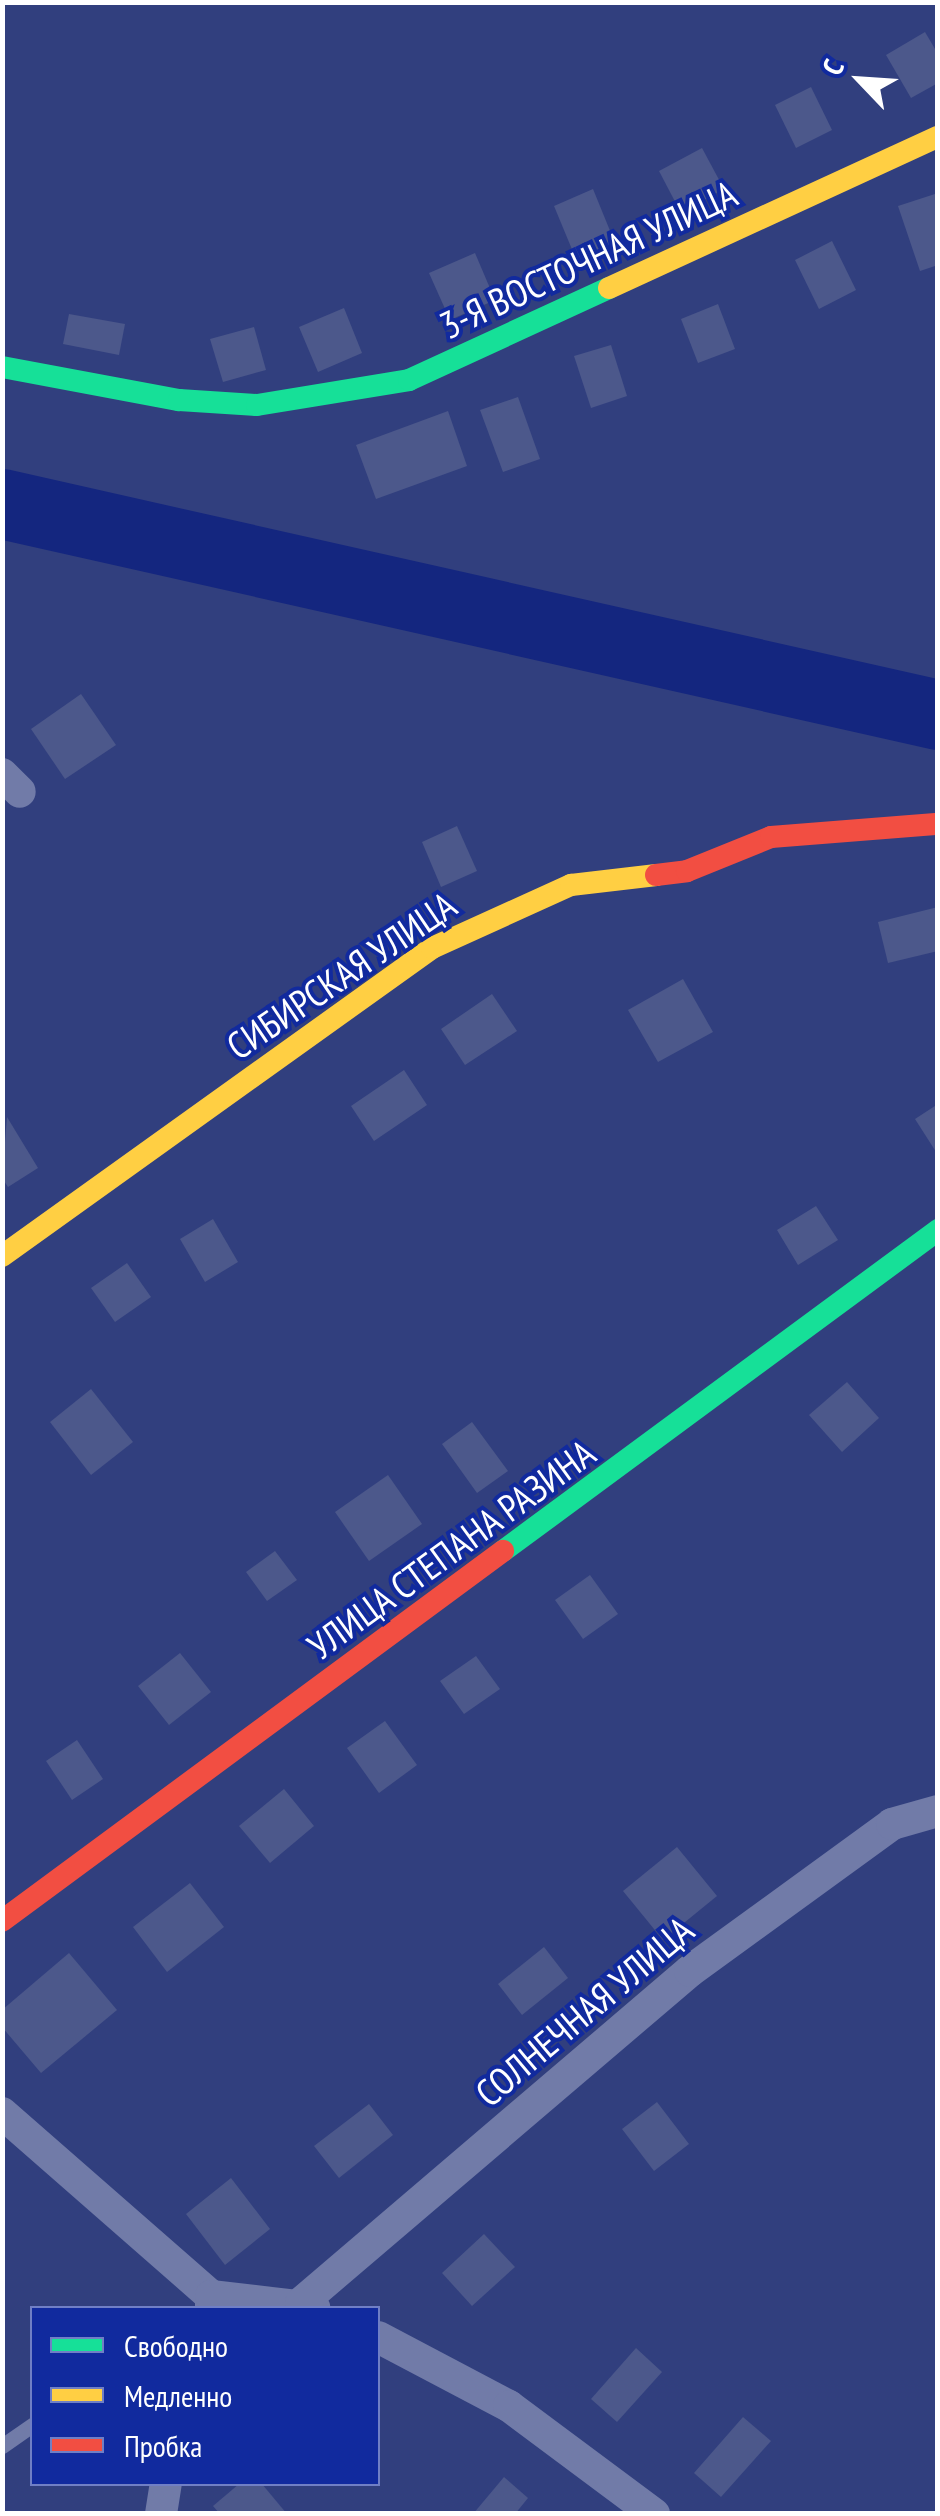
<!DOCTYPE html>
<meta charset="utf-8">
<style>
body{margin:0}
#map{position:relative;width:940px;height:2516px;overflow:hidden;background:#313f7e;font-family:"PT Sans Narrow",sans-serif}
div>[style]{position:absolute}
.river>*{height:70px;margin:-35px;padding:0 35px;transform-origin:35px;border-radius:35px;background:#14267f}
.building>*{inset:0;background:#4c588b}
.lane>*{height:15px;margin:-7.5px;padding:0 7.5px;transform-origin:7.5px;border-radius:7.5px;background:#717ba8}
.street>*{height:32px;margin:-16px;padding:0 16px;transform-origin:16px;border-radius:16px;background:#717ba8}
.fast>*{height:22px;margin:-11px;padding:0 11px;transform-origin:11px;border-radius:11px;background:#16e098}
.slow>*{height:22px;margin:-11px;padding:0 11px;transform-origin:11px;border-radius:11px;background:#ffcf43}
.jam>*{height:22px;margin:-11px;padding:0 11px;transform-origin:11px;border-radius:11px;background:#f24e42}
span{translate:-50% -50%;white-space:nowrap;text-align:center;line-height:1.15;-webkit-text-stroke:8px #112a9e;paint-order:stroke}
.street-label{font-size:38px;color:#fff}
.frame{position:absolute;inset:0;border:5px solid #fff;pointer-events:none}
.legend{position:absolute;left:30px;top:2306px;width:350px;height:180px;box-sizing:border-box;background:#112a9e;border:2px solid #707fc5;margin:0;padding:12px 18px;list-style:none;font-size:30px;color:#fff}
.legend li{display:flex;align-items:center;gap:20px;height:50px}
.legend b{width:50px;border:2px solid #707fc5}
.north{position:absolute;left:810px;top:30px;width:100px;height:100px;-webkit-text-stroke:8px #112a9e;paint-order:stroke;rotate:295deg;font-size:28px;font-weight:700;line-height:40px;text-align:center;color:#fff}
.north::after{content:'';display:block;margin:auto;width:35px;height:45px;background:#fff;clip-path:polygon(50% 0,100% 100%,50% 72%,0 100%)}
</style>
<div id="map">
<div class="river">
<div style="left:2px;top:504px;width:959px;rotate:12.7deg"></div>
</div>
<div class="building">
<div style="clip-path:polygon(925px 32px,938px 54px,938px 83px,911px 98px,886px 55px)"></div>
<div style="clip-path:polygon(811px 87px,832px 130px,796px 148px,775px 105px)"></div>
<div style="clip-path:polygon(702px 148px,724px 189px,681px 213px,659px 171px)"></div>
<div style="clip-path:polygon(593px 189px,615px 243px,576px 259px,554px 206px)"></div>
<div style="clip-path:polygon(938px 193px,938px 265px,920px 271px,898px 206px)"></div>
<div style="clip-path:polygon(832px 241px,856px 290px,819px 309px,795px 260px)"></div>
<div style="clip-path:polygon(475px 253px,495px 300px,450px 320px,429px 273px)"></div>
<div style="clip-path:polygon(718px 304px,735px 349px,698px 363px,681px 319px)"></div>
<div style="clip-path:polygon(344px 308px,362px 353px,318px 372px,299px 327px)"></div>
<div style="clip-path:polygon(69px 314px,125px 324px,119px 355px,63px 344px)"></div>
<div style="clip-path:polygon(254px 327px,266px 370px,223px 382px,210px 339px)"></div>
<div style="clip-path:polygon(611px 345px,627px 396px,591px 408px,574px 356px)"></div>
<div style="clip-path:polygon(518px 397px,540px 459px,503px 472px,480px 410px)"></div>
<div style="clip-path:polygon(448px 411px,467px 466px,376px 499px,356px 445px)"></div>
<div style="clip-path:polygon(81px 694px,116px 745px,65px 779px,31px 729px)"></div>
<div style="clip-path:polygon(457px 826px,477px 871px,441px 887px,422px 842px)"></div>
<div style="clip-path:polygon(938px 907px,938px 951px,888px 963px,878px 922px)"></div>
<div style="clip-path:polygon(683px 979px,713px 1032px,658px 1062px,628px 1010px)"></div>
<div style="clip-path:polygon(492px 994px,517px 1031px,465px 1065px,441px 1029px)"></div>
<div style="clip-path:polygon(404px 1070px,427px 1105px,374px 1141px,351px 1106px)"></div>
<div style="clip-path:polygon(938px 1104px,938px 1155px,915px 1119px)"></div>
<div style="clip-path:polygon(7px 1117px,38px 1168px,8px 1187px,2px 1178px)"></div>
<div style="clip-path:polygon(816px 1206px,838px 1240px,798px 1265px,777px 1230px)"></div>
<div style="clip-path:polygon(213px 1219px,238px 1262px,205px 1282px,180px 1239px)"></div>
<div style="clip-path:polygon(127px 1263px,151px 1297px,115px 1322px,91px 1288px)"></div>
<div style="clip-path:polygon(847px 1382px,879px 1418px,842px 1452px,809px 1415px)"></div>
<div style="clip-path:polygon(91px 1389px,133px 1442px,91px 1475px,50px 1422px)"></div>
<div style="clip-path:polygon(472px 1422px,508px 1471px,477px 1493px,442px 1444px)"></div>
<div style="clip-path:polygon(388px 1475px,422px 1524px,369px 1561px,335px 1512px)"></div>
<div style="clip-path:polygon(275px 1551px,297px 1580px,267px 1601px,246px 1572px)"></div>
<div style="clip-path:polygon(590px 1575px,618px 1614px,583px 1639px,555px 1600px)"></div>
<div style="clip-path:polygon(180px 1653px,211px 1692px,169px 1725px,138px 1686px)"></div>
<div style="clip-path:polygon(476px 1656px,500px 1689px,464px 1714px,440px 1681px)"></div>
<div style="clip-path:polygon(385px 1721px,417px 1765px,379px 1793px,347px 1748px)"></div>
<div style="clip-path:polygon(77px 1740px,103px 1779px,72px 1800px,46px 1761px)"></div>
<div style="clip-path:polygon(284px 1789px,314px 1826px,270px 1863px,239px 1826px)"></div>
<div style="clip-path:polygon(677px 1847px,717px 1896px,663px 1940px,623px 1891px)"></div>
<div style="clip-path:polygon(190px 1883px,224px 1927px,167px 1972px,133px 1927px)"></div>
<div style="clip-path:polygon(544px 1947px,568px 1978px,522px 2015px,498px 1984px)"></div>
<div style="clip-path:polygon(69px 1953px,117px 2010px,41px 2073px,2px 2027px,2px 2010px)"></div>
<div style="clip-path:polygon(657px 2102px,689px 2144px,654px 2171px,622px 2129px)"></div>
<div style="clip-path:polygon(369px 2104px,393px 2135px,339px 2178px,314px 2146px)"></div>
<div style="clip-path:polygon(231px 2178px,270px 2229px,225px 2265px,186px 2214px)"></div>
<div style="clip-path:polygon(484px 2234px,515px 2267px,472px 2306px,442px 2273px)"></div>
<div style="clip-path:polygon(636px 2348px,662px 2372px,617px 2422px,591px 2399px)"></div>
<div style="clip-path:polygon(743px 2417px,771px 2441px,721px 2497px,694px 2473px)"></div>
<div style="clip-path:polygon(504px 2477px,528px 2498px,515px 2514px,473px 2514px)"></div>
<div style="clip-path:polygon(239px 2484px,262px 2484px,287px 2514px,220px 2514px,213px 2506px)"></div>
</div>
<div class="lane">
<div style="left:2px;top:2446px;width:37px;rotate:-35deg"></div>
</div>
<div class="street">
<div style="left:2px;top:774px;width:25px;rotate:45deg"></div>
<div style="left:2px;top:2113px;width:278px;rotate:41.2deg"></div>
<div style="left:211px;top:2296px;width:12px;rotate:90deg"></div>
<div style="left:211px;top:2296px;width:104px;rotate:6.6deg"></div>
<div style="left:301px;top:2303px;width:511px;rotate:-40.48deg"></div>
<div style="left:690px;top:1971px;width:250px;rotate:-36deg"></div>
<div style="left:892px;top:1824px;width:48px;rotate:-15.8deg"></div>
<div style="left:378px;top:2337px;width:148px;rotate:27.8deg"></div>
<div style="left:509px;top:2406px;width:181px;rotate:36.7deg"></div>
<div style="left:161px;top:2514px;width:30px;rotate:-81deg"></div>
</div>
<div class="fast">
<div style="left:2px;top:367px;width:180px;rotate:10.6deg"></div>
<div style="left:179px;top:400px;width:78px;rotate:3.7deg"></div>
<div style="left:257px;top:405px;width:154px;rotate:-9.3deg"></div>
<div style="left:409px;top:380px;width:220px;rotate:-24.7deg"></div>
<div style="left:503px;top:1551px;width:541px;rotate:-36.42deg"></div>
</div>
<div class="slow">
<div style="left:609px;top:288px;width:362px;rotate:-24.7deg"></div>
<div style="left:2px;top:1256px;width:529px;rotate:-35.61deg"></div>
<div style="left:432px;top:948px;width:153px;rotate:-24.4deg"></div>
<div style="left:571px;top:885px;width:86px;rotate:-6.7deg"></div>
</div>
<div class="jam">
<div style="left:656px;top:875px;width:31px;rotate:-7deg"></div>
<div style="left:687px;top:871px;width:91px;rotate:-22deg"></div>
<div style="left:771px;top:837px;width:168px;rotate:-4.5deg"></div>
<div style="left:2px;top:1921px;width:623px;rotate:-36.45deg"></div>
</div>
<div class="street-label">
<span style="left:588px;top:259px;rotate:-25deg">3-Я ВОСТОЧНАЯ УЛИЦА</span>
<span style="left:341px;top:975px;rotate:-34deg">СИБИРСКАЯ УЛИЦА</span>
<span style="left:451px;top:1549px;rotate:-36deg">УЛИЦА СТЕПАНА РАЗИНА</span>
<span style="left:584px;top:2011px;rotate:-40deg">СОЛНЕЧНАЯ УЛИЦА</span>
</div>
<div class="frame"></div>
<ul class="legend">
<li><b style="height:12px;background:#16e098"></b>Свободно</li>
<li><b style="height:12px;background:#ffcf43"></b>Медленно</li>
<li><b style="height:12px;background:#f24e42"></b>Пробка</li>
</ul>
<div class="north">С</div>
</div>
